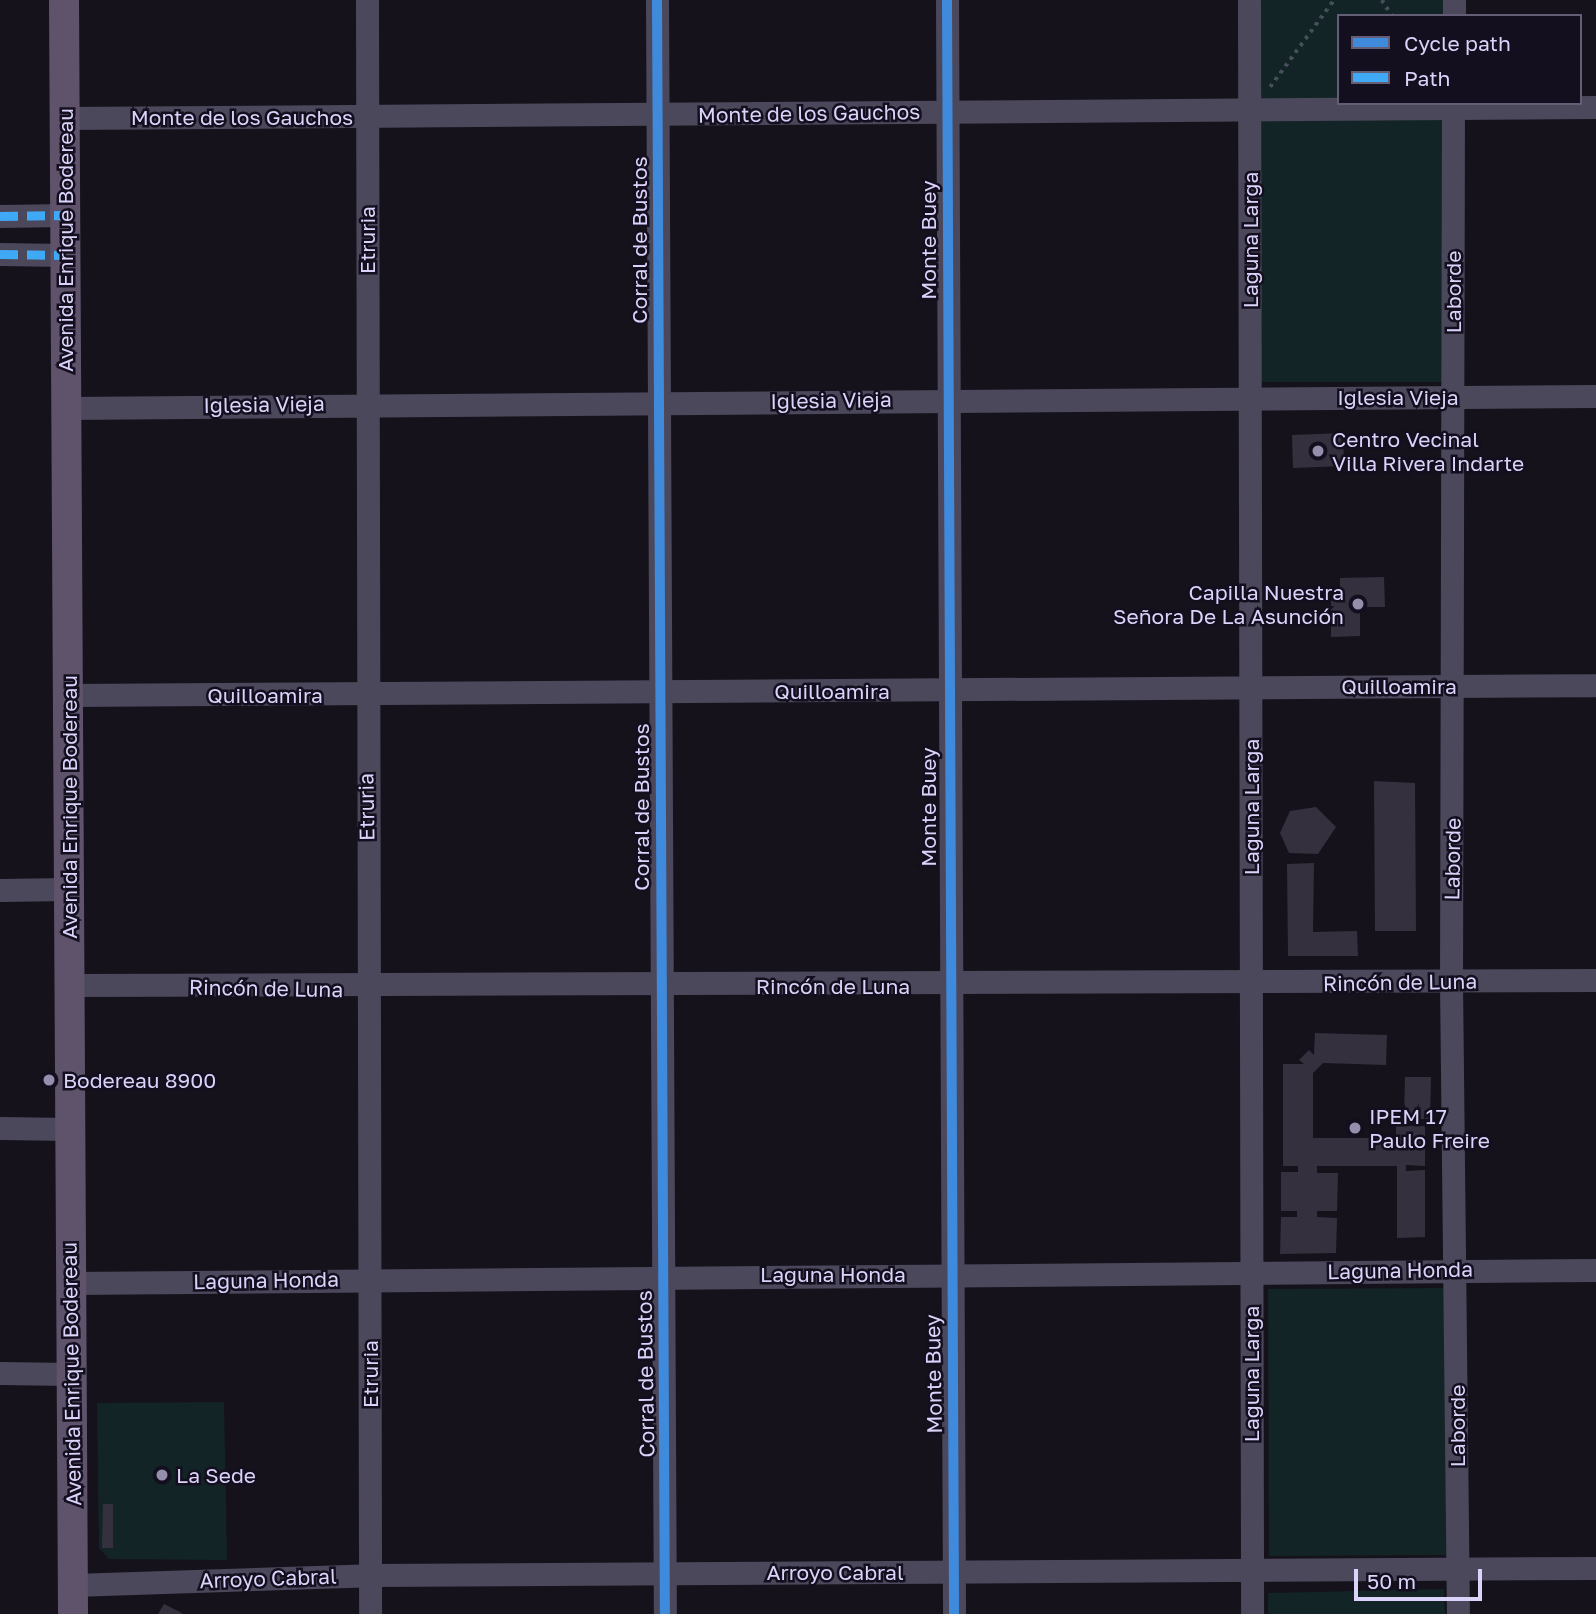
<!DOCTYPE html>
<meta charset="utf-8">
<style>
body{margin:0}
#map{position:relative;width:1596px;height:1614px;overflow:hidden;background:#15121c;font-family:"Golos Text",sans-serif}
div>[style]{position:absolute}
.green>*{inset:0;background:#132426}
.building>*{inset:0;background:#34303e}
.path>*{height:3.5px;margin-top:-1.75px;transform-origin:0;background:repeating-linear-gradient(90deg,#474e5b 0 3.5px,transparent 0 8.5px)}
.minor>*{height:23px;margin:-11.5px;padding:0 11.5px;transform-origin:11.5px;border-radius:11.5px;background:#4b485b}
.major>*{height:30px;margin:-15px;padding:0 15px;transform-origin:15px;border-radius:15px;background:#5f536c}
.quiet>*{height:9px;margin-top:-4.5px;transform-origin:0;background:repeating-linear-gradient(90deg,#3fa9f5 0 18px,transparent 0 27px)}
.cycleway>*{height:10px;margin:-5px;padding:0 5px;transform-origin:5px;border-radius:5px;background:#408adc}
.dots>*{width:19px;height:19px;translate:-50% -50%;box-sizing:border-box;border:4px solid #130f1f;border-radius:50%}
span{translate:-50% -50%;white-space:nowrap;text-align:center;line-height:1.15;-webkit-text-stroke:5px #130f1f;paint-order:stroke}
.street-label{font-size:21px;color:#dbd3f9}
.poi-label{font-size:21px;color:#dbd3f9}
.left{translate:0 -50%;text-align:left}
.right{translate:-100% -50%;text-align:right}
.legend{position:absolute;left:1337px;top:14px;width:245px;height:91px;box-sizing:border-box;background:#130f1f;border:2px solid #635d76;margin:0;padding:9px 12px;list-style:none;font-size:21px;color:#dbd3f9}
.legend li{display:flex;align-items:center;gap:14px;height:35px}
.legend b{width:35px;border:2px solid #635d76}
.scale{position:absolute;left:1354px;top:1569px;width:128px;height:32px;box-sizing:border-box;border:4px solid #dbd3f9;border-top:0;padding-left:9px;font-size:21px;line-height:24px;white-space:nowrap;color:#dbd3f9;-webkit-text-stroke:5px #130f1f;paint-order:stroke}
</style>
<div id="map">
<div class="green">
<div style="clip-path:polygon(1256px 0,1448px 0,1448px 16px,1339px 16px,1339px 102px,1256px 102px)"></div>
<div style="clip-path:polygon(1257px 114px,1447px 114px,1447px 382px,1257px 382px)"></div>
<div style="clip-path:polygon(1450px 1288px,1452px 1555px,1269px 1556px,1268px 1289px)"></div>
<div style="clip-path:polygon(224px 1402px,227px 1560px,109px 1559px,99px 1548px,97px 1403px)"></div>
<div style="clip-path:polygon(1444px 1589px,1445px 1614px,1268px 1614px,1268px 1593px)"></div>
</div>
<div class="building">
<div style="clip-path:polygon(1343px 433px,1344px 466px,1293px 468px,1292px 435px)"></div>
<div style="clip-path:polygon(1384px 577px,1385px 607px,1360px 607px,1360px 636px,1331px 637px,1331px 601px,1340px 600px,1340px 578px)"></div>
<div style="clip-path:polygon(1374px 781px,1415px 783px,1416px 931px,1375px 931px)"></div>
<div style="clip-path:polygon(1316px 807px,1336px 827px,1318px 854px,1289px 853px,1280px 833px,1290px 811px)"></div>
<div style="clip-path:polygon(1314px 863px,1313px 932px,1357px 931px,1358px 956px,1288px 956px,1287px 864px)"></div>
<div style="clip-path:polygon(1315px 1033px,1387px 1035px,1386px 1065px,1323px 1063px,1313px 1073px,1313px 1138px,1396px 1138px,1396px 1126px,1425px 1126px,1425px 1166px,1406px 1165px,1406px 1171px,1425px 1170px,1425px 1237px,1397px 1238px,1397px 1166px,1317px 1166px,1317px 1173px,1338px 1173px,1337px 1211px,1317px 1211px,1317px 1217px,1337px 1218px,1336px 1253px,1280px 1254px,1281px 1217px,1297px 1217px,1297px 1211px,1281px 1211px,1281px 1172px,1298px 1172px,1298px 1166px,1283px 1166px,1283px 1064px,1304px 1064px,1299px 1060px,1309px 1050px,1314px 1055px)"></div>
<div style="clip-path:polygon(1405px 1077px,1431px 1077px,1430px 1119px,1404px 1119px)"></div>
<div style="clip-path:polygon(103px 1504px,113px 1504px,113px 1548px,102px 1548px)"></div>
<div style="clip-path:polygon(164px 1604px,180px 1612px,183px 1614px,158px 1614px)"></div>
</div>
<div class="path">
<div style="left:1382px;top:0;width:19px;rotate:58deg"></div>
<div style="left:1270px;top:87px;width:108px;rotate:-53.7deg"></div>
</div>
<div class="minor">
<div style="left:367px;top:0;width:1614px;rotate:89.89deg"></div>
<div style="left:657px;top:0;width:1614px;rotate:89.72deg"></div>
<div style="left:947px;top:0;width:1614px;rotate:89.75deg"></div>
<div style="left:1249px;top:0;width:1614px;rotate:89.89deg"></div>
<div style="left:1454px;top:16px;width:16px;rotate:-90deg"></div>
<div style="left:1453px;top:103px;width:879px;rotate:90.13deg"></div>
<div style="left:1451px;top:982px;width:632px;rotate:89.37deg"></div>
<div style="left:64px;top:118px;width:1532px;rotate:-0.41deg"></div>
<div style="left:0;top:216px;width:65px;rotate:-0.9deg"></div>
<div style="left:0;top:254px;width:65px;rotate:0.9deg"></div>
<div style="left:66px;top:408px;width:1530px;rotate:-0.45deg"></div>
<div style="left:68px;top:695px;width:1528px;rotate:-0.37deg"></div>
<div style="left:0;top:890px;width:68px;rotate:-0.8deg"></div>
<div style="left:70px;top:985px;width:1526px;rotate:-0.19deg"></div>
<div style="left:0;top:1128px;width:70px;rotate:0.8deg"></div>
<div style="left:69px;top:1283px;width:1527px;rotate:-0.49deg"></div>
<div style="left:0;top:1373px;width:69px;rotate:0.8deg"></div>
<div style="left:73px;top:1585px;width:297px;rotate:-1.9deg"></div>
<div style="left:370px;top:1575px;width:1226px;rotate:-0.33deg"></div>
</div>
<div class="major">
<div style="left:64px;top:0;width:1614px;rotate:89.68deg"></div>
</div>
<div class="quiet">
<div style="left:0;top:216px;width:65px;rotate:-0.9deg"></div>
<div style="left:0;top:254px;width:65px;rotate:0.9deg"></div>
</div>
<div class="cycleway">
<div style="left:657px;top:0;width:1614px;rotate:89.72deg"></div>
<div style="left:947px;top:0;width:1614px;rotate:89.75deg"></div>
</div>
<div class="dots">
<div style="left:1318px;top:451px;background:#968fac"></div>
<div style="left:1358px;top:604px;background:#968fac"></div>
<div style="left:49px;top:1080px;background:#968fac"></div>
<div style="left:1355px;top:1128px;background:#968fac"></div>
<div style="left:162px;top:1475px;background:#968fac"></div>
</div>
<div class="street-label">
<span style="left:809px;top:113px;rotate:-1deg">Monte de los Gauchos</span>
<span style="left:242px;top:117px">Monte de los Gauchos</span>
<span style="left:65px;top:240px;rotate:-90deg">Avenida Enrique Bodereau</span>
<span style="left:367px;top:240px;rotate:-90deg">Etruria</span>
<span style="left:639px;top:240px;rotate:-90deg">Corral de Bustos</span>
<span style="left:928px;top:240px;rotate:-90deg">Monte Buey</span>
<span style="left:1250px;top:240px;rotate:-90deg">Laguna Larga</span>
<span style="left:1453px;top:292px;rotate:-90deg">Laborde</span>
<span style="left:1398px;top:397px">Iglesia Vieja</span>
<span style="left:831px;top:400px;rotate:-1deg">Iglesia Vieja</span>
<span style="left:264px;top:404px;rotate:-1deg">Iglesia Vieja</span>
<span style="left:1399px;top:686px">Quilloamira</span>
<span style="left:832px;top:691px">Quilloamira</span>
<span style="left:265px;top:695px">Quilloamira</span>
<span style="left:69px;top:807px;rotate:-90deg">Avenida Enrique Bodereau</span>
<span style="left:366px;top:807px;rotate:-91deg">Etruria</span>
<span style="left:641px;top:807px;rotate:-90deg">Corral de Bustos</span>
<span style="left:928px;top:807px;rotate:-90deg">Monte Buey</span>
<span style="left:1251px;top:807px;rotate:-90deg">Laguna Larga</span>
<span style="left:1452px;top:859px;rotate:-89deg">Laborde</span>
<span style="left:1400px;top:982px;rotate:-1deg">Rincón de Luna</span>
<span style="left:833px;top:986px">Rincón de Luna</span>
<span style="left:266px;top:988px;rotate:1deg">Rincón de Luna</span>
<span style="left:1400px;top:1270px;rotate:-1deg">Laguna Honda</span>
<span style="left:833px;top:1274px">Laguna Honda</span>
<span style="left:266px;top:1280px;rotate:-1deg">Laguna Honda</span>
<span style="left:71px;top:1374px;rotate:-91deg">Avenida Enrique Bodereau</span>
<span style="left:370px;top:1374px;rotate:-90deg">Etruria</span>
<span style="left:645px;top:1374px;rotate:-91deg">Corral de Bustos</span>
<span style="left:933px;top:1374px;rotate:-91deg">Monte Buey</span>
<span style="left:1251px;top:1374px;rotate:-90deg">Laguna Larga</span>
<span style="left:1457px;top:1426px;rotate:-90deg">Laborde</span>
<span style="left:835px;top:1572px">Arroyo Cabral</span>
<span style="left:268px;top:1578px;rotate:-2deg">Arroyo Cabral</span>
</div>
<div class="poi-label">
<span class="left" style="left:1332px;top:451px">Centro Vecinal<br>Villa Rivera Indarte</span>
<span class="right" style="left:1344px;top:604px">Capilla Nuestra<br>Señora De La Asunción</span>
<span class="left" style="left:63px;top:1080px">Bodereau 8900</span>
<span class="left" style="left:1369px;top:1128px">IPEM 17<br>Paulo Freire</span>
<span class="left" style="left:176px;top:1475px">La Sede</span>
</div>
<ul class="legend">
<li><b style="height:9px;background:#408adc"></b>Cycle path</li>
<li><b style="height:9px;background:#3fa9f5"></b>Path</li>
</ul>
<div class="scale">50 m</div>
</div>
